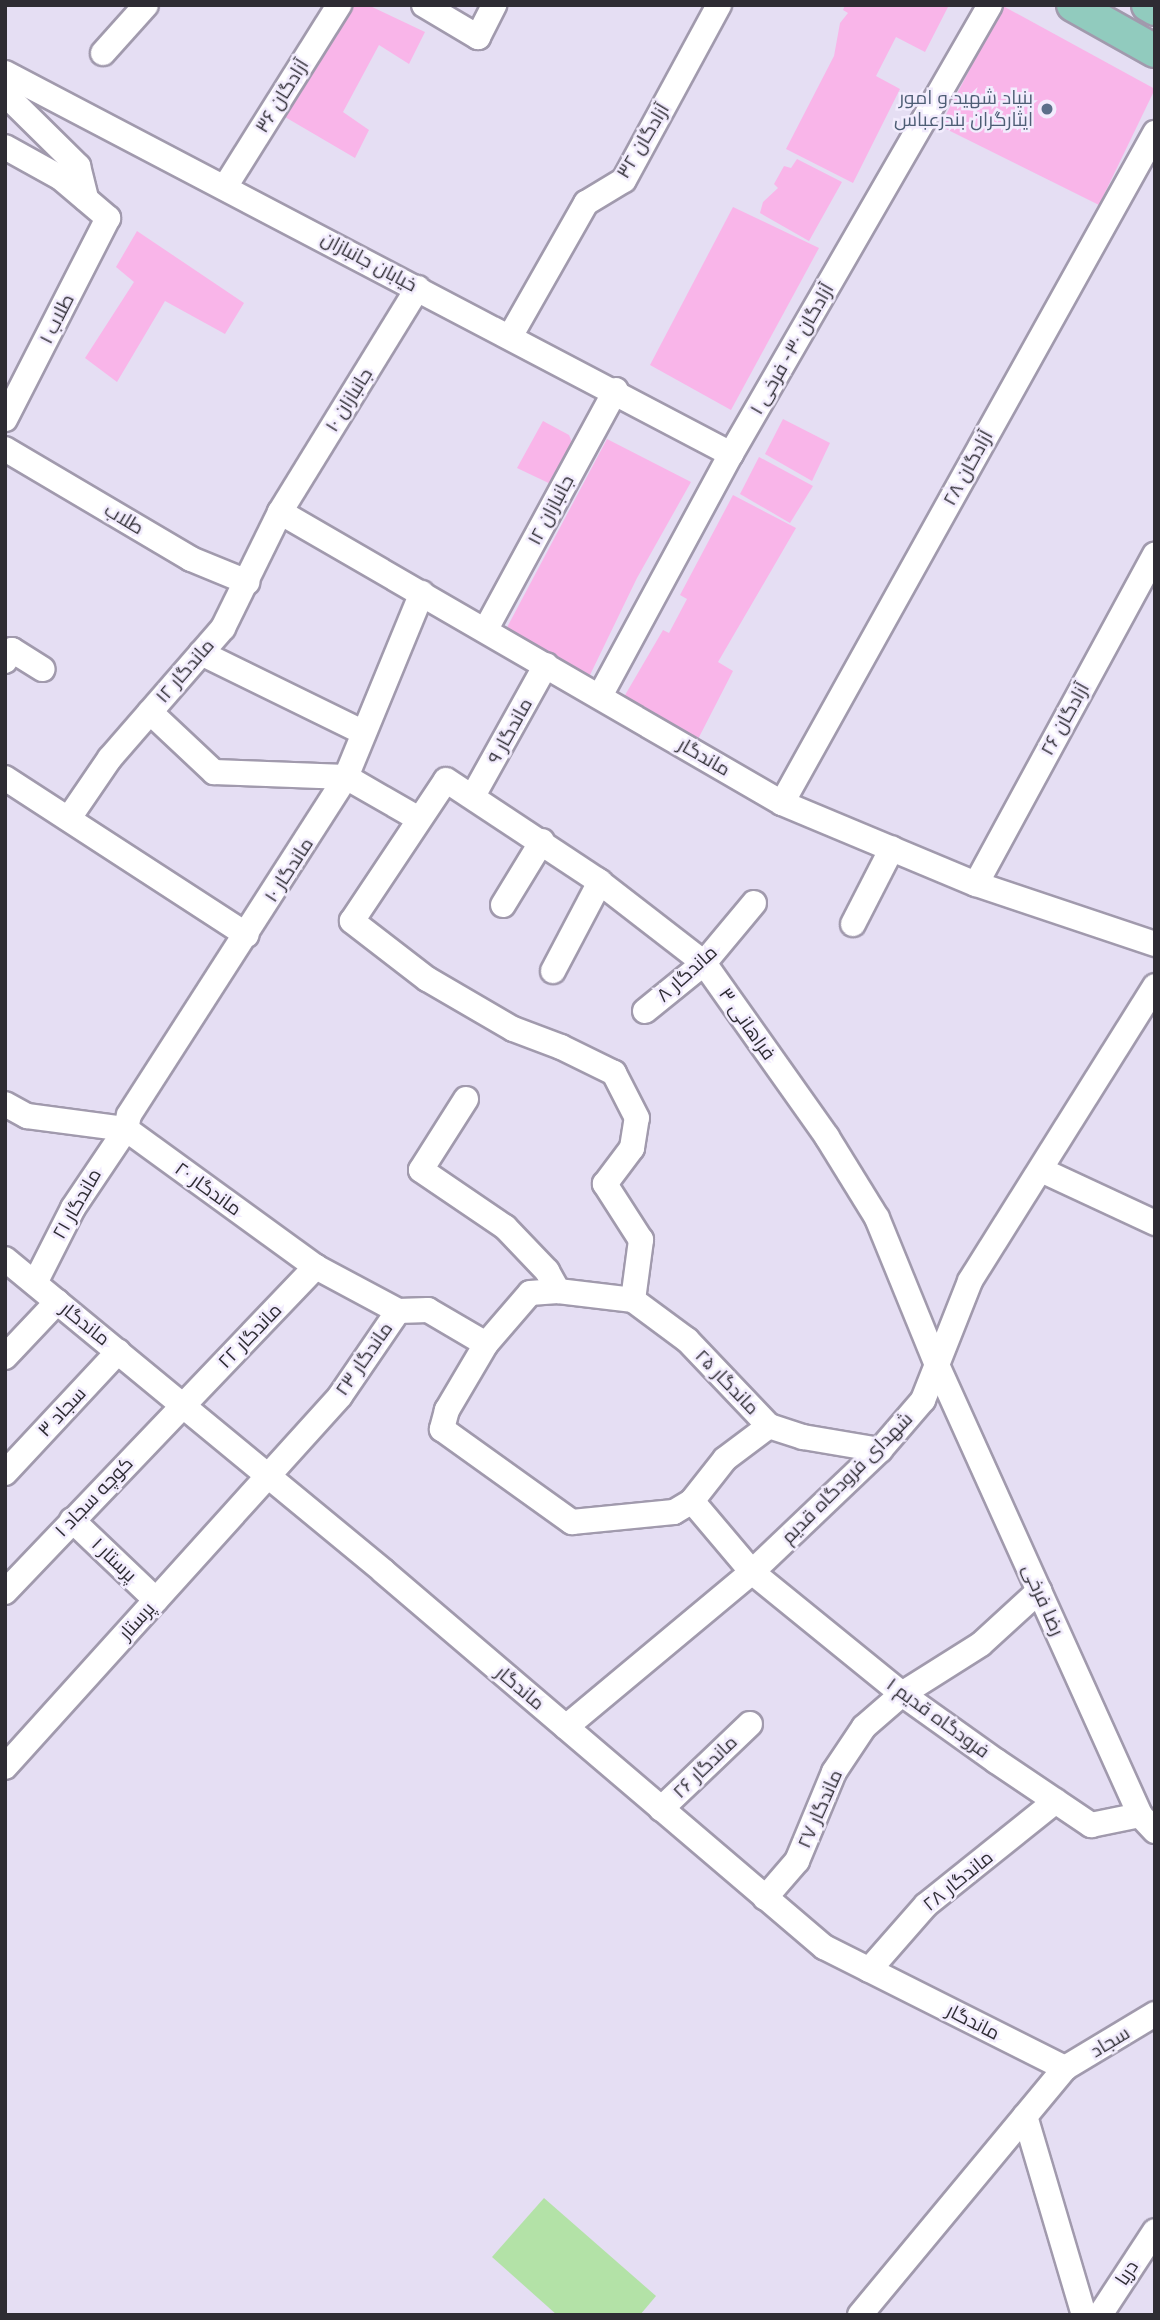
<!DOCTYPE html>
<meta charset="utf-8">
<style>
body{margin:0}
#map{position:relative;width:1160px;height:2320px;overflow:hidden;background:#e5def3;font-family:"PT Sans",Cairo,sans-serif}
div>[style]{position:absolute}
.green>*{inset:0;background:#b3e2a7}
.building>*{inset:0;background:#f9b5e9}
.roads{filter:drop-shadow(2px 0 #a19aad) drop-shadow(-2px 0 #a19aad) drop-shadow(0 2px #a19aad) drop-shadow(0 -2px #a19aad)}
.minor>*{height:24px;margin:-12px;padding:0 12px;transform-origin:12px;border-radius:12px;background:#fff}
.major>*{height:32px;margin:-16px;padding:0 16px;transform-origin:16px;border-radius:16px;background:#91cbbe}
.dots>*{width:19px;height:19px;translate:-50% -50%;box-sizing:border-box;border:4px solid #f2ecfd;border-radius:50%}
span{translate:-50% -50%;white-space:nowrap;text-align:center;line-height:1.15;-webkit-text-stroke:5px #f2ecfd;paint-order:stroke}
.street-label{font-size:19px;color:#2e2c33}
.service-label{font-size:19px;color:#4e5e75}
.right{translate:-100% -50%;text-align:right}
.frame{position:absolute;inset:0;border:7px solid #2e2c33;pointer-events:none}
</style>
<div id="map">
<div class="green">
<div style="clip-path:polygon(544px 2198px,656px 2296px,640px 2315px,557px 2315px,492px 2257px)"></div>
</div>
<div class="building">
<div style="clip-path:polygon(351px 5px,368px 5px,425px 32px,409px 64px,379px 45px,343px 112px,369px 130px,355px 158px,285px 117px)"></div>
<div style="clip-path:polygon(845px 5px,949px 5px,925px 52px,896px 37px,876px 76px,900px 89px,853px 183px,786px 149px,834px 56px,840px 23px,848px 13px,843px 10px)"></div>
<div style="clip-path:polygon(1003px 6px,1155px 89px,1099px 205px,940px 126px)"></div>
<div style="clip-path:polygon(797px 159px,842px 182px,809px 241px,760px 213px,763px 202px,778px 188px,774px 184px,784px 166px,791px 168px)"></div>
<div style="clip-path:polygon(733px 207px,819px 248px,731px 410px,650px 365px)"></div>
<div style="clip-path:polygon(137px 231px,244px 303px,225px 334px,165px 301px,117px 382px,85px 358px,134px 282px,116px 267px)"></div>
<div style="clip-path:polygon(783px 419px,830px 443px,812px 481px,765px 454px)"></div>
<div style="clip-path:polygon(543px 421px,569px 435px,576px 452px,557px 487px,517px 468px)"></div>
<div style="clip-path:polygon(607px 439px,691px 482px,637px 578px,590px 675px,504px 633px)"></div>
<div style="clip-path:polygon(759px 457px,813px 486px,790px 523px,740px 494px)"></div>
<div style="clip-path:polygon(733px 495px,796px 528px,718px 662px,733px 671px,695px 745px,621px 702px,663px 630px,669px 633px,687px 599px,680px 595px)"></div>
</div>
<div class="roads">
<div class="minor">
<div style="left:424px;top:5px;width:63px;rotate:30.7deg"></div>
<div style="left:478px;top:37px;width:36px;rotate:-63deg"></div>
<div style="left:103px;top:53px;width:64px;rotate:-48.1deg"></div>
<div style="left:5px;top:73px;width:820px;rotate:27.69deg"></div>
<div style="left:5px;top:94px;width:103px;rotate:44.6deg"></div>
<div style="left:78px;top:166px;width:34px;rotate:76deg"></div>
<div style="left:5px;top:147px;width:64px;rotate:29deg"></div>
<div style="left:61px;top:178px;width:62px;rotate:40.4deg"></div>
<div style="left:108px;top:218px;width:226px;rotate:117.1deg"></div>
<div style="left:225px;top:187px;width:215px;rotate:-57.9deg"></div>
<div style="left:511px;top:335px;width:152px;rotate:-60.4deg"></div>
<div style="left:586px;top:203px;width:44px;rotate:-31.2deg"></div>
<div style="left:624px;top:180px;width:199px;rotate:-61.5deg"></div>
<div style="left:5px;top:449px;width:216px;rotate:30.6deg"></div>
<div style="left:191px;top:559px;width:61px;rotate:22.3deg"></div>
<div style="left:280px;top:512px;width:580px;rotate:30.1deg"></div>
<div style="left:782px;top:803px;width:210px;rotate:22.7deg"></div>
<div style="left:976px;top:884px;width:189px;rotate:18.5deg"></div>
<div style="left:486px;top:629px;width:272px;rotate:-61.5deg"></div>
<div style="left:201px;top:653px;width:179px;rotate:26.1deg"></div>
<div style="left:5px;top:661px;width:13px;rotate:-58deg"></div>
<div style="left:12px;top:650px;width:36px;rotate:32deg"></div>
<div style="left:600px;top:696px;width:275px;rotate:-61.6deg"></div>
<div style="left:731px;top:454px;width:518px;rotate:-60.02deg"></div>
<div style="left:150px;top:712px;width:88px;rotate:43.2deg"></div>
<div style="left:214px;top:772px;width:132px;rotate:2.2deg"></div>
<div style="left:346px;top:777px;width:84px;rotate:29.9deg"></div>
<div style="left:5px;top:778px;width:288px;rotate:33deg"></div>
<div style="left:473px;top:796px;width:150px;rotate:-60.9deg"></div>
<div style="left:782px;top:803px;width:767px;rotate:-60.89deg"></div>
<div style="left:69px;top:818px;width:73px;rotate:-55.7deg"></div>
<div style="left:110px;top:758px;width:172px;rotate:-49deg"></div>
<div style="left:223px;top:628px;width:129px;rotate:-63.8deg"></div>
<div style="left:280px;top:512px;width:263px;rotate:-58.4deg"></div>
<div style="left:976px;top:884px;width:375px;rotate:-61.5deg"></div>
<div style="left:503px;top:905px;width:75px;rotate:-58.6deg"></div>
<div style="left:853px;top:924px;width:85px;rotate:-62.8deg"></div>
<div style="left:553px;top:971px;width:101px;rotate:-62.2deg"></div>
<div style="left:645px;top:1011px;width:76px;rotate:-39.1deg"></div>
<div style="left:704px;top:963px;width:78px;rotate:-50.2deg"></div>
<div style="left:466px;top:1099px;width:84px;rotate:122.4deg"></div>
<div style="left:421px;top:1170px;width:102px;rotate:34.2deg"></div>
<div style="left:505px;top:1227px;width:61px;rotate:46.3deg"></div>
<div style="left:547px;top:1271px;width:23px;rotate:61deg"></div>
<div style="left:5px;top:1104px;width:25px;rotate:29deg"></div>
<div style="left:27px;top:1116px;width:100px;rotate:7.5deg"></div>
<div style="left:126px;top:1129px;width:235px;rotate:36deg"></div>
<div style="left:316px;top:1267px;width:93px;rotate:28.2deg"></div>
<div style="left:1041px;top:1170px;width:126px;rotate:24.9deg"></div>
<div style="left:5px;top:1259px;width:490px;rotate:39.5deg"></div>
<div style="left:383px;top:1571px;width:580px;rotate:40.45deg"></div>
<div style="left:824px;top:1947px;width:270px;rotate:26.7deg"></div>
<div style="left:35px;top:1283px;width:84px;rotate:-63.1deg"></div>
<div style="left:73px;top:1208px;width:95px;rotate:-56.1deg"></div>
<div style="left:126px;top:1129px;width:14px;rotate:-78deg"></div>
<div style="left:129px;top:1115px;width:402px;rotate:-57.3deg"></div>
<div style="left:346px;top:777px;width:199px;rotate:-67.6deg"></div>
<div style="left:486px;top:1344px;width:77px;rotate:120.6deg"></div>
<div style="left:447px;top:1410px;width:20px;rotate:105deg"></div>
<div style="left:442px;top:1429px;width:160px;rotate:35.6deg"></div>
<div style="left:572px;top:1522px;width:102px;rotate:-5.6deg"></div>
<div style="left:674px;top:1512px;width:21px;rotate:-31deg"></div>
<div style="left:692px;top:1501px;width:53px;rotate:-51.8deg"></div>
<div style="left:725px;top:1459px;width:55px;rotate:-36.9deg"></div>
<div style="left:769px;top:1426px;width:119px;rotate:-133.6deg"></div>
<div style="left:687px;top:1340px;width:67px;rotate:-143.5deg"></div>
<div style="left:5px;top:1357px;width:76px;rotate:-46.6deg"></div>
<div style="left:769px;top:1426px;width:36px;rotate:18deg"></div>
<div style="left:803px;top:1437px;width:78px;rotate:9.6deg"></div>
<div style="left:5px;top:1473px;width:166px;rotate:-47deg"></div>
<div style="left:692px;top:1501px;width:93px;rotate:49.8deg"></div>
<div style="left:752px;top:1572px;width:193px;rotate:39.1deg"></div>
<div style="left:902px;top:1694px;width:115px;rotate:35.5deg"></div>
<div style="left:996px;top:1761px;width:115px;rotate:34deg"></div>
<div style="left:1091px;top:1825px;width:50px;rotate:-11.5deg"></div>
<div style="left:72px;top:1520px;width:116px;rotate:43.6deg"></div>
<div style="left:5px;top:1592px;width:450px;rotate:-46.3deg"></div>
<div style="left:566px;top:1727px;width:242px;rotate:-39.8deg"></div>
<div style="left:752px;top:1572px;width:177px;rotate:-43.6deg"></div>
<div style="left:880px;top:1450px;width:66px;rotate:-49.3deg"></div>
<div style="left:923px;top:1400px;width:128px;rotate:-68.4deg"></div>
<div style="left:970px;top:1281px;width:348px;rotate:-57.9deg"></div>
<div style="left:5px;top:1767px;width:500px;rotate:-47.9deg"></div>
<div style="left:340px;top:1396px;width:103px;rotate:-55.7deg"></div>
<div style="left:398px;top:1311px;width:30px;rotate:-2deg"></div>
<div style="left:428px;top:1310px;width:67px;rotate:30.4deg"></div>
<div style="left:486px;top:1344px;width:67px;rotate:-49.2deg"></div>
<div style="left:530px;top:1293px;width:28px;rotate:-4deg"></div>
<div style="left:558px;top:1291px;width:76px;rotate:6.8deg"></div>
<div style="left:633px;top:1300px;width:61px;rotate:-82.4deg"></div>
<div style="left:641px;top:1240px;width:67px;rotate:-122.7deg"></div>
<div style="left:605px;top:1184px;width:45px;rotate:-53.1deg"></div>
<div style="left:632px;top:1148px;width:30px;rotate:-81deg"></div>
<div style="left:637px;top:1118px;width:51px;rotate:-117.1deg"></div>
<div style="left:614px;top:1073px;width:59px;rotate:-153.9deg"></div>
<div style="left:561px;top:1047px;width:51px;rotate:-159.4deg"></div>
<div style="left:513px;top:1029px;width:99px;rotate:-149.8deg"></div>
<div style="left:427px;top:979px;width:95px;rotate:-142.3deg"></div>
<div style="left:352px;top:921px;width:169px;rotate:-56.3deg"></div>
<div style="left:446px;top:780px;width:181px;rotate:33.5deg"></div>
<div style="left:597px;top:880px;width:135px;rotate:37.8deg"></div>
<div style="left:704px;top:963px;width:213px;rotate:54.7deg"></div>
<div style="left:827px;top:1137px;width:95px;rotate:58.3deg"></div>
<div style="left:877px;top:1218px;width:159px;rotate:67.8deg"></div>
<div style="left:937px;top:1365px;width:494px;rotate:65.7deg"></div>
<div style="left:1140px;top:1815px;width:22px;rotate:47deg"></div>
<div style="left:661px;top:1809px;width:123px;rotate:-43.7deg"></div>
<div style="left:765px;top:1898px;width:49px;rotate:-49.1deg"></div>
<div style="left:797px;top:1861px;width:96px;rotate:-67.4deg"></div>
<div style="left:834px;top:1772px;width:54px;rotate:-56.3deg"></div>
<div style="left:864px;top:1727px;width:50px;rotate:-41deg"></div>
<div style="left:902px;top:1694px;width:93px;rotate:-32.3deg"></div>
<div style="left:981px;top:1644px;width:79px;rotate:-42.4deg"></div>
<div style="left:869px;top:1970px;width:86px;rotate:-48.8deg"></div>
<div style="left:926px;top:1905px;width:166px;rotate:-38.7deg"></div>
<div style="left:1025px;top:2116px;width:208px;rotate:73.5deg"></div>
<div style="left:860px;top:2315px;width:321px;rotate:-50.3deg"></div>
<div style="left:1065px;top:2068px;width:105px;rotate:-31deg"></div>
<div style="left:1100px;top:2315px;width:100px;rotate:-56.8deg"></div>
</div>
<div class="major">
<div style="left:1073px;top:5px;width:94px;rotate:29.3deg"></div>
<div style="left:1148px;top:5px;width:8px;rotate:30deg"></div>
</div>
</div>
<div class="dots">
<div style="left:1047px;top:109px;background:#5c6f8a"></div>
</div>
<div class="street-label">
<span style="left:282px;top:96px;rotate:-58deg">آزادگان ۳۶</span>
<span style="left:643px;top:141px;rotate:-59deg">آزادگان ۳۲</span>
<span style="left:369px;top:262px;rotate:28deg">خیابان جانبازان</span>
<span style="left:57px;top:319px;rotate:-63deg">طلاب ۱</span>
<span style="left:792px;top:349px;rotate:-60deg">آزادگان ۳۰ - فرخی ۱</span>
<span style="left:349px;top:400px;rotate:-58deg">جانبازان ۱۰</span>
<span style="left:968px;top:468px;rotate:-61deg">آزادگان ۲۸</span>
<span style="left:551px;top:510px;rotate:-62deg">جانبازان ۱۲</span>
<span style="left:124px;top:519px;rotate:31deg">طلاب</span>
<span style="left:185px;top:671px;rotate:-49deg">ماندگار ۱۲</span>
<span style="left:1065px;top:719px;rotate:-61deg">آزادگان ۲۶</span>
<span style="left:510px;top:731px;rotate:-61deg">ماندگار ۹</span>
<span style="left:704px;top:757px;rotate:30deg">ماندگار</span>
<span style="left:289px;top:870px;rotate:-57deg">ماندگار ۱۰</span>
<span style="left:687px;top:974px;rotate:-42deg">ماندگار ۸</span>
<span style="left:747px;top:1024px;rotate:55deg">فراهانی ۳</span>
<span style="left:208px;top:1189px;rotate:36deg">ماندگار ۲۰</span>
<span style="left:77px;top:1204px;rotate:-60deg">ماندگار ۲۱</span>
<span style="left:85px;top:1324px;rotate:39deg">ماندگار</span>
<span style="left:250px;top:1336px;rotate:-46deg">ماندگار ۲۲</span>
<span style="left:364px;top:1359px;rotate:-55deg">ماندگار ۲۳</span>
<span style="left:727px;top:1382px;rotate:46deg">ماندگار ۲۵</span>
<span style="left:62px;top:1412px;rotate:-47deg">سجاد ۳</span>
<span style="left:847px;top:1478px;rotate:-45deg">شهدای فرودگاه قدیم</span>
<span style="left:94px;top:1497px;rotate:-46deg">کوچه سجاد ۱</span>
<span style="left:114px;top:1560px;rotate:44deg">پرستار ۱</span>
<span style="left:1043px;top:1600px;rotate:66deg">رضا فرخی</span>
<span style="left:137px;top:1621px;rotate:-48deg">پرستار</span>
<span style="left:520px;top:1688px;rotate:40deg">ماندگار</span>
<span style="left:938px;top:1718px;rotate:36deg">فرودگاه قدیم ۱</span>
<span style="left:705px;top:1767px;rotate:-44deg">ماندگار ۲۶</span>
<span style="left:820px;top:1809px;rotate:-66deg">ماندگار ۲۷</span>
<span style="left:958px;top:1881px;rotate:-39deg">ماندگار ۲۸</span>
<span style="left:973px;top:2022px;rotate:27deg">ماندگار</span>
<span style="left:1110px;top:2042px;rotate:-31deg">سجاد</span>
<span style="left:1127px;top:2273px;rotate:-57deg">دریا</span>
</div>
<div class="service-label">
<span class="right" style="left:1033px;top:109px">بنیاد شهید و امور<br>ایثارگران بندرعباس</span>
</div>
<div class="frame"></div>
</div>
